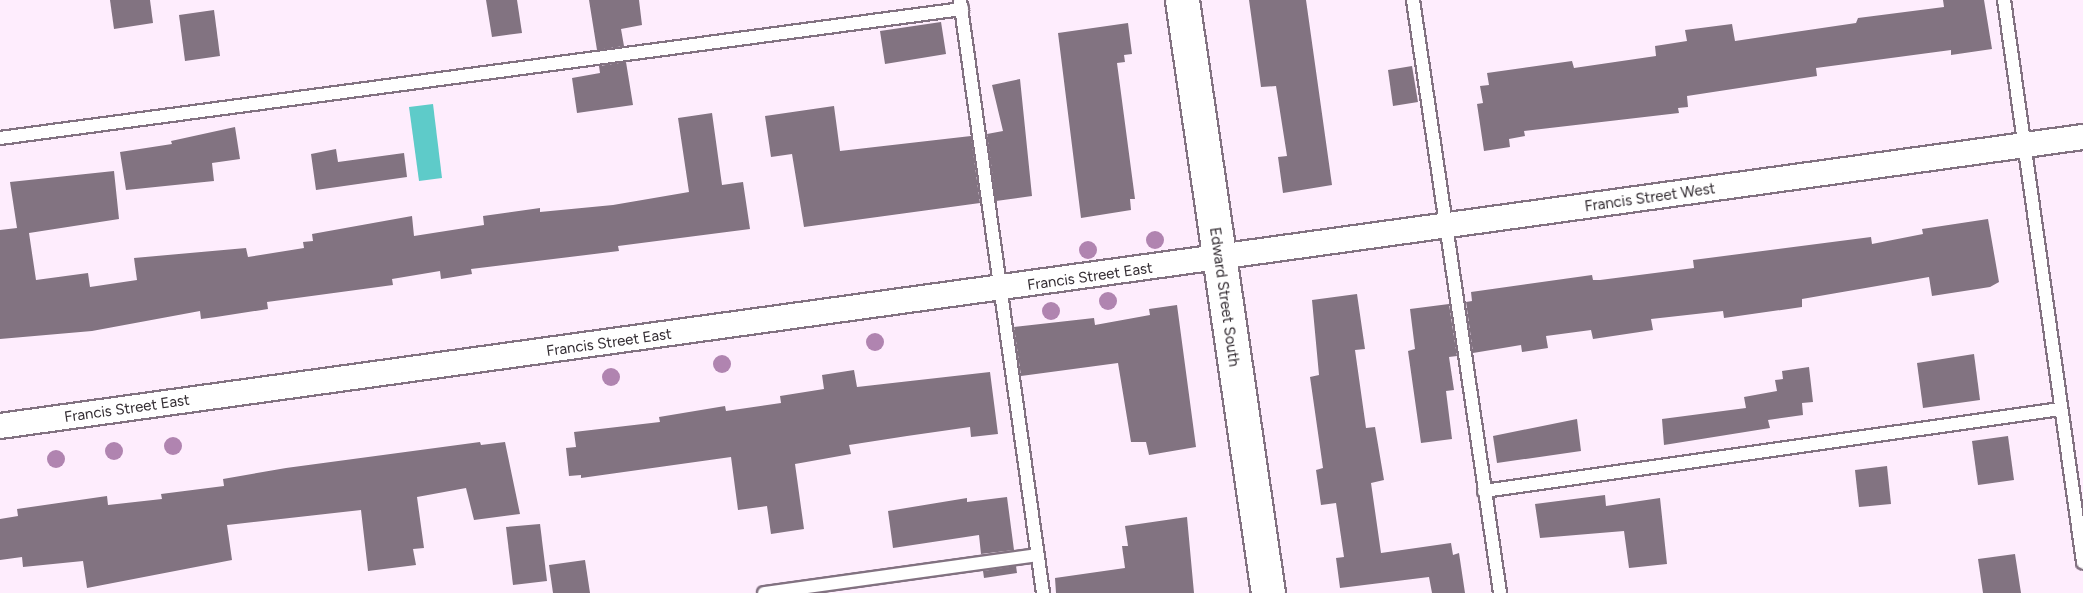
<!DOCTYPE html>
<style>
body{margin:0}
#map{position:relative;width:2083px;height:593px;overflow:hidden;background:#feedfd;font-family:Figtree,sans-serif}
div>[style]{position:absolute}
.water>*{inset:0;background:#5ecbc9}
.building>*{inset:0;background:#827381}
.roads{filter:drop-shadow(2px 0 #827281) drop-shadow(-2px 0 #827281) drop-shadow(0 2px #827281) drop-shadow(0 -2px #827281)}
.service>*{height:12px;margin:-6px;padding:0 6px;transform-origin:6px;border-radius:6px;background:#fff}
.minor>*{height:24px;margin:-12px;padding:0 12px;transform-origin:12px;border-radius:12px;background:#fff}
.secondary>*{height:33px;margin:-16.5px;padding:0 16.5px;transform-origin:16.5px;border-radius:16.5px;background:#fff}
.trees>*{width:18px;height:18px;margin:-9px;border-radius:50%;background:#b084b0}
span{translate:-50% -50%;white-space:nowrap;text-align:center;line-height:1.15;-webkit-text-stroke:4.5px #fff;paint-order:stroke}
.street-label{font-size:15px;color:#332c32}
</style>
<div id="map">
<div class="water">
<div style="clip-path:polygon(433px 104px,442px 178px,419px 181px,409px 107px)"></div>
</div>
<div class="building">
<div style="clip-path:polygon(110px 0,150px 0,153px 23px,114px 29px)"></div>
<div style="clip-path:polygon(486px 0,517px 0,522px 33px,492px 37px)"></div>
<div style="clip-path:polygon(589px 0,639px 0,642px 25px,621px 29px,624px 46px,597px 50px)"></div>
<div style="clip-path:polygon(1249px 0,1306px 0,1332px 185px,1283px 193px,1278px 157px,1287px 156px,1276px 86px,1261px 87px)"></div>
<div style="clip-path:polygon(1943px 0,1984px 0,1992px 49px,1951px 55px,1951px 50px,1816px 68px,1817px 76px,1687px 96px,1688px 107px,1678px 108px,1679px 113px,1524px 131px,1525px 136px,1509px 139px,1510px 147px,1484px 151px,1477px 104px,1483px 103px,1480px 86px,1489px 85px,1487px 73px,1572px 61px,1574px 68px,1656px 56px,1655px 46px,1687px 41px,1685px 30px,1732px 24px,1735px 41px,1856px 23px,1858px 18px,1944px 7px)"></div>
<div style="clip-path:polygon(214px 10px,220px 56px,185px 61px,179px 15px)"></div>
<div style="clip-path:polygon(941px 22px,946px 54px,885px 64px,880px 31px)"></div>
<div style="clip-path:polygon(1128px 23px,1132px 54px,1124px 55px,1125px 62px,1117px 63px,1135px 199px,1130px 199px,1131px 210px,1081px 218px,1058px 33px)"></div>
<div style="clip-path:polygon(626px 62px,633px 105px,577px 113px,572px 78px,600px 73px,599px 66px)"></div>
<div style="clip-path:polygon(1412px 66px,1418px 102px,1393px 106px,1388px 70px)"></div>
<div style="clip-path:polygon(1020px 79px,1032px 196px,996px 201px,987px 134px,1003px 131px,992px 85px)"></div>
<div style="clip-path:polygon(834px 106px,840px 151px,971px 136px,980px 203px,804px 227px,792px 154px,771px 157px,765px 116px)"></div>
<div style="clip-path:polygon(712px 113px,722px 185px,743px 182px,750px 229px,618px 246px,619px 251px,471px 269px,472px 274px,441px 279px,440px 271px,392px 279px,393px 285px,267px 302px,268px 309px,216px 317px,201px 319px,200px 311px,92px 331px,0 339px,0 230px,17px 228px,10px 182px,114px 171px,119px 219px,29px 233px,36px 280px,88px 273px,90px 287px,137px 280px,134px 258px,246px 248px,248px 257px,304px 248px,303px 242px,313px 241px,312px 234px,412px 216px,414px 236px,484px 225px,483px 216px,540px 208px,540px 212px,613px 205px,689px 192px,678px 118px)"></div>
<div style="clip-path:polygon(235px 127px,240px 159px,212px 163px,214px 181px,126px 190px,120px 152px,172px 144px,171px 141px)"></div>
<div style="clip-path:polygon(336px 149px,338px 162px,404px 153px,407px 177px,316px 190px,311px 154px)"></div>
<div style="clip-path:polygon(1988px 219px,1999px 282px,1990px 287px,1932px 296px,1929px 277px,1802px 299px,1802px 307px,1724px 318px,1723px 311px,1651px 319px,1653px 330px,1593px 339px,1591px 330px,1546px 336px,1548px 348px,1522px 352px,1521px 345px,1473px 353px,1466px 302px,1472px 301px,1471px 292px,1592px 275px,1593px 280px,1600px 280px,1694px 268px,1693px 260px,1871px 237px,1872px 244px,1923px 234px,1922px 229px)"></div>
<div style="clip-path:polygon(1357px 294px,1365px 349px,1355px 350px,1366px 428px,1375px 427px,1384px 480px,1371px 483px,1381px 553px,1451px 543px,1453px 555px,1459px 553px,1465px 593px,1432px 593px,1429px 577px,1340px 588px,1336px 558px,1344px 557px,1336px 503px,1321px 505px,1316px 470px,1323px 468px,1310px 377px,1319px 375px,1312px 300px)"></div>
<div style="clip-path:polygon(1449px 304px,1457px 356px,1449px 357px,1454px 390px,1446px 391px,1452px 439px,1421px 443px,1408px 351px,1415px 349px,1410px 309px)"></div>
<div style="clip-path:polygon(1177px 305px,1196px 447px,1149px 455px,1146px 442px,1131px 442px,1118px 363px,1021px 376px,1014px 327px,1094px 318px,1095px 325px,1150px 315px,1149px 309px)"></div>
<div style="clip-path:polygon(1974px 354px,1980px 400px,1923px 408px,1917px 363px)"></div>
<div style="clip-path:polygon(1809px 367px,1813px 402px,1802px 403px,1803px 415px,1768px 420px,1770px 428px,1664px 445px,1662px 419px,1746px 408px,1744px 397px,1777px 391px,1775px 380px,1783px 379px,1782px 371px)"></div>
<div style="clip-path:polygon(854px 370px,857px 387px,990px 372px,998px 434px,971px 437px,970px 427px,907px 436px,849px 445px,851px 454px,795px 464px,804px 529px,771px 534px,767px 506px,738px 510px,731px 457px,581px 478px,581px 475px,569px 476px,566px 448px,576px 447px,574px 432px,660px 422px,659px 417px,725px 406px,726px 411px,781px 403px,780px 396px,824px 389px,822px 375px)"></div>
<div style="clip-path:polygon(1577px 419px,1581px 451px,1497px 463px,1493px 436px)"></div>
<div style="clip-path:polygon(2008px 436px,2014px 480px,1978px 485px,1972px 441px)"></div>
<div style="clip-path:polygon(480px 442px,481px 445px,505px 442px,520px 514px,474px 520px,466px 488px,417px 497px,424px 548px,413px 549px,416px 565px,368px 571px,361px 510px,227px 525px,232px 560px,87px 588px,83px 561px,23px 567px,22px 557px,0 560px,0 519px,18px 516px,17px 509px,107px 496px,108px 505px,162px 499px,161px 494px,224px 486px,223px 479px,286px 468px)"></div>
<div style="clip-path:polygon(1887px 466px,1891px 504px,1859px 507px,1855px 470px)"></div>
<div style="clip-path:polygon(1605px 495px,1606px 506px,1660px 498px,1667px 564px,1629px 568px,1624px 531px,1540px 538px,1535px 504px)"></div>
<div style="clip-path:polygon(1007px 497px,1014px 550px,981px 554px,979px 535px,893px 548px,888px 511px,967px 498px,967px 502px)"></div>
<div style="clip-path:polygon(1187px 517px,1194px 593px,1056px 593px,1055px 578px,1125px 568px,1122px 546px,1128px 546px,1125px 526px)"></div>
<div style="clip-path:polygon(540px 524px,547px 581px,513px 585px,506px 527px)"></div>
<div style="clip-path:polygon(2015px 554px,2021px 593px,1983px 593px,1978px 559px)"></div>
<div style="clip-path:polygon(585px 560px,590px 593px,553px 593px,549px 565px)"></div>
<div style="clip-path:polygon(1016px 566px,1017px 573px,984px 578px,983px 571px)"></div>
</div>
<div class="roads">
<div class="service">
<div style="left:960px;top:0;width:599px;rotate:82.03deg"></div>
<div style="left:1413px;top:0;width:599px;rotate:81.65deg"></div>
<div style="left:2004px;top:0;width:568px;rotate:82deg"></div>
<div style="left:0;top:138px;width:971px;rotate:-7.64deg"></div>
<div style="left:1484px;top:491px;width:582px;rotate:-8.1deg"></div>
<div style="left:764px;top:593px;width:276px;rotate:-7.9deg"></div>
</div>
<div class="minor">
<div style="left:0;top:426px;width:2103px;rotate:-7.9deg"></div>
</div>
<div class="secondary">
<div style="left:1182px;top:0;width:599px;rotate:81.75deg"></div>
</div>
</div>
<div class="trees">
<div style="left:1155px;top:240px"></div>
<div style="left:1088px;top:250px"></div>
<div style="left:1108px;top:301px"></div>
<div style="left:1051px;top:311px"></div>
<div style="left:875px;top:342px"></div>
<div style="left:722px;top:364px"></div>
<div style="left:611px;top:377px"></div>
<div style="left:173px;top:446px"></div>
<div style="left:114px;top:451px"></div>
<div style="left:56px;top:459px"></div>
</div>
<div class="street-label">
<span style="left:1650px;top:198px;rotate:-8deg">Francis Street West</span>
<span style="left:1090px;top:277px;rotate:-8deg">Francis Street East</span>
<span style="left:1224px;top:297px;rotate:82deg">Edward Street South</span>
<span style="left:609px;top:343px;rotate:-8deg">Francis Street East</span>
<span style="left:127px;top:409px;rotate:-8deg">Francis Street East</span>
</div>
</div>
